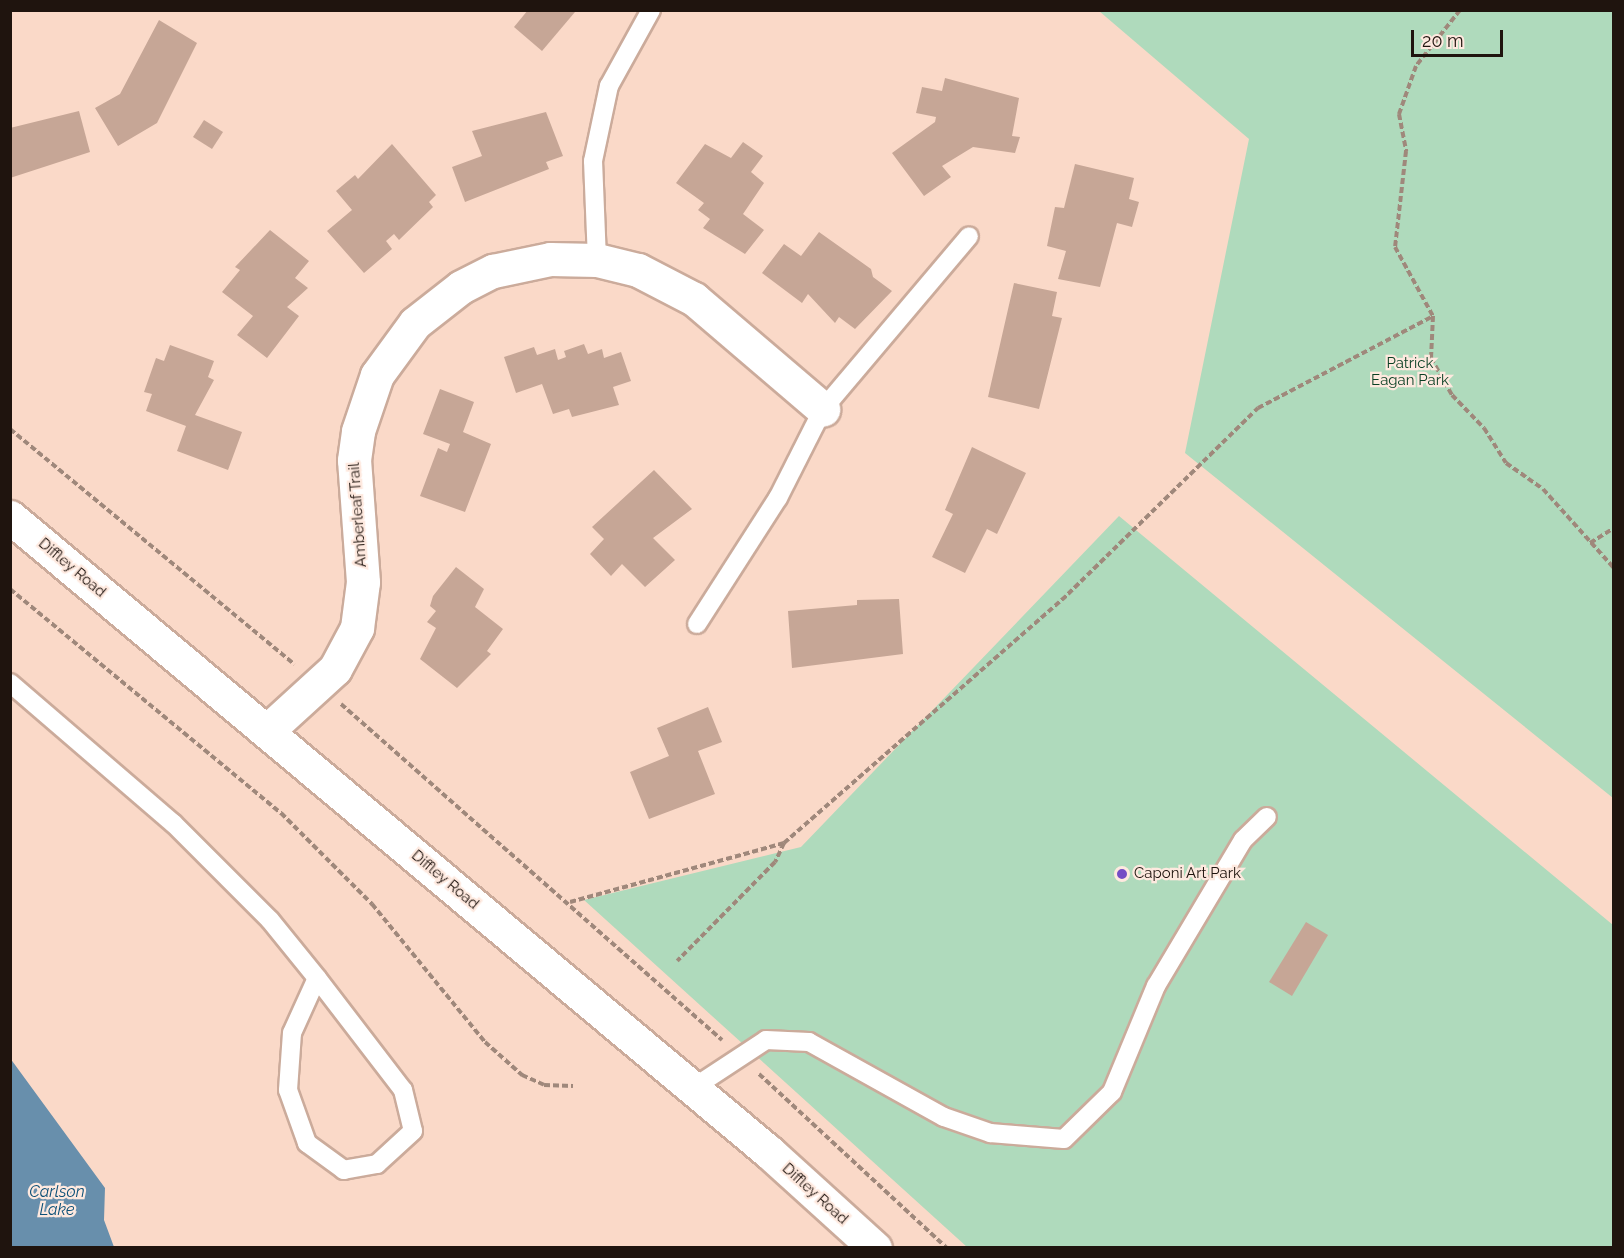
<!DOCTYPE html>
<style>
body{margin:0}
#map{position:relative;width:1624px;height:1258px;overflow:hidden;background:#fad9c8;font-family:Raleway,sans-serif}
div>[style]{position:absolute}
.green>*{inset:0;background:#afdabc}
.water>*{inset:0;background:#688fac}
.building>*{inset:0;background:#c6a696}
.path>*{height:4px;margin-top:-2px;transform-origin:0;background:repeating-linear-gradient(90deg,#9f887b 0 6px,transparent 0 9px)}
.roads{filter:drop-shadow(2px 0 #cbab9b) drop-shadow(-2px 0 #cbab9b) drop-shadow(0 2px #cbab9b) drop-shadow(0 -2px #cbab9b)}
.lane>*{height:18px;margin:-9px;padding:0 9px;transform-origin:9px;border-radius:9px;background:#fff}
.street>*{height:33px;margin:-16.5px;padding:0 16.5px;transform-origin:16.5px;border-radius:16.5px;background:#fff}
.secondary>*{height:33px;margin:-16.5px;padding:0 16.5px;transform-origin:16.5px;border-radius:16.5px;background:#fff}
.dots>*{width:16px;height:16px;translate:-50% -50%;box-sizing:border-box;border:3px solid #fee9df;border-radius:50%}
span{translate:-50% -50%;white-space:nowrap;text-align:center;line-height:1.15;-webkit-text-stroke:4.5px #fee9df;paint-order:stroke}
.park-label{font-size:15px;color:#093f23}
.street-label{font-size:15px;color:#1f140e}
.poi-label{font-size:15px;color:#1f140e}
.left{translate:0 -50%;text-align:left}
.water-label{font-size:16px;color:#0c5078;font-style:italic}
.frame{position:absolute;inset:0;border:12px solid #1f140e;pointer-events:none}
.scale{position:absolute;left:1411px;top:30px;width:92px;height:27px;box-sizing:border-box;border:3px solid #1f140e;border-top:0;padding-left:8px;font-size:18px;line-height:21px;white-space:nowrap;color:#1f140e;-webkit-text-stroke:4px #fee9df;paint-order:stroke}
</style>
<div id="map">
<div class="green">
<div style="clip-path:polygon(1099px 11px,1613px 11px,1613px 798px,1185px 453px,1249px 139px)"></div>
<div style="clip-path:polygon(1119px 516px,1613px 925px,1613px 1247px,967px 1247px,584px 900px,801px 847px)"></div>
</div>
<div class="water">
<div style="clip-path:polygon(10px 1058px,105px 1188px,104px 1220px,114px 1247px,11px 1247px)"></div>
</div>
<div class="building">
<div style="clip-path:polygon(528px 10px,573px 10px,575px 12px,542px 51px,514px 27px)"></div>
<div style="clip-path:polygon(159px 20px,197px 43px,157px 123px,118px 146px,95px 108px,120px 94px)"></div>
<div style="clip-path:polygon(945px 78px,1019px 98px,1012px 136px,1020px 137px,1015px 153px,973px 147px,942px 166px,951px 177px,924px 196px,892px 153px,935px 122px,936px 117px,916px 113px,922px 87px,942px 91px)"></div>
<div style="clip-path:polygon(79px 111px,90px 152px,10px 178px,10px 128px)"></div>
<div style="clip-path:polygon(546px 112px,563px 156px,546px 162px,549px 169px,465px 202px,452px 167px,482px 156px,472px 131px)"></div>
<div style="clip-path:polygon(204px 120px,223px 132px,212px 149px,193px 137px)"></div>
<div style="clip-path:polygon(743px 142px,763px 156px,751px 172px,764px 183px,743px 214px,764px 230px,745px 254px,703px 228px,710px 219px,698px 210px,704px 203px,676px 183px,705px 144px,731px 158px)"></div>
<div style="clip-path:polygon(392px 144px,436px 195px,429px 202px,433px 207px,399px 240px,394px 234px,386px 241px,392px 249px,364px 273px,327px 231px,352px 210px,336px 191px,355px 175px,358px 179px)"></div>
<div style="clip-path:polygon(1075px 164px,1134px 178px,1129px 199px,1139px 202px,1132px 227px,1117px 223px,1100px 287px,1058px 279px,1066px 251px,1047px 246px,1055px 207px,1064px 208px)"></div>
<div style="clip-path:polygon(270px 230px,309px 261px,295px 278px,308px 288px,287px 307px,299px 316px,267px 358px,237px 335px,253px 316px,222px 292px,240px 270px,235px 267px)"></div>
<div style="clip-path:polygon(819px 232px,871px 269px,873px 277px,892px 291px,855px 329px,839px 317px,835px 323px,808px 294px,802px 303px,762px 273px,784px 244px,801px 256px)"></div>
<div style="clip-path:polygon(1014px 283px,1057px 292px,1052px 316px,1062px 318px,1039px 409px,988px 397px)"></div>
<div style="clip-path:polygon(584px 344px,588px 354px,602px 349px,604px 358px,621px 352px,631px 381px,613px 387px,619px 405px,572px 417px,569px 409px,553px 414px,542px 384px,516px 393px,504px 357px,534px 347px,537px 355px,555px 349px,558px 360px,566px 357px,564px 351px)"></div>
<div style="clip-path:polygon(170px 345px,214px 361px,208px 377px,214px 380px,195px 415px,242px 432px,228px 470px,177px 451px,186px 426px,146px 411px,152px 394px,144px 392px,156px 358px,164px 361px)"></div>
<div style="clip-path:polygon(440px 389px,474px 402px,463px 432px,491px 444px,465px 512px,420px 496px,438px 448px,447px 452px,450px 444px,423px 434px)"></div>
<div style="clip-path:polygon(972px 447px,1026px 473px,997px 534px,987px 529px,965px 573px,932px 557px,953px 514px,945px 510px)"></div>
<div style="clip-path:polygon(654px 470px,692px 509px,653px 538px,675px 560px,645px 587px,622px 564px,611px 576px,590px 554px,604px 539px,592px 527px)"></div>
<div style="clip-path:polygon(456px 567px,484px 589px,475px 607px,503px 629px,487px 651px,491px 654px,457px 688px,420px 659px,436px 628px,427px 622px,436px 611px,430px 606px,433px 596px)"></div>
<div style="clip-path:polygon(899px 599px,903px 654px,792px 668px,788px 611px,857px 605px,857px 600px)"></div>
<div style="clip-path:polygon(708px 707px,722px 742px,698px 751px,715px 794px,649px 819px,630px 772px,669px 756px,657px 728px)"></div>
<div style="clip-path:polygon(1306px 922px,1328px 935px,1292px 996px,1269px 982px)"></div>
</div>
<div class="path">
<div style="left:1460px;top:10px;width:71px;rotate:128.2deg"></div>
<div style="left:1416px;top:66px;width:51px;rotate:109.5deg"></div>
<div style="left:1399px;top:114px;width:38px;rotate:79deg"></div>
<div style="left:1406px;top:151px;width:97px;rotate:96.5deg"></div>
<div style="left:1395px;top:247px;width:79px;rotate:61.2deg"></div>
<div style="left:1433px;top:316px;width:42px;rotate:92.7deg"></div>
<div style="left:1431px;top:358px;width:43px;rotate:60.4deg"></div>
<div style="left:1452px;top:395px;width:46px;rotate:45.9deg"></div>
<div style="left:1484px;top:428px;width:41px;rotate:57.8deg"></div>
<div style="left:1506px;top:463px;width:45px;rotate:35.1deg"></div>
<div style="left:1543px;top:489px;width:106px;rotate:48.1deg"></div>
<div style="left:10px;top:429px;width:369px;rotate:39.6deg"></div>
<div style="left:1590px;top:543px;width:28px;rotate:-32deg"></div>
<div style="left:10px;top:589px;width:352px;rotate:39.6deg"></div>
<div style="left:281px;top:813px;width:129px;rotate:45deg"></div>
<div style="left:372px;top:904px;width:178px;rotate:50.7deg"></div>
<div style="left:485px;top:1042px;width:50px;rotate:41.7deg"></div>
<div style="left:522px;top:1075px;width:24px;rotate:24deg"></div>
<div style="left:544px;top:1085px;width:29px;rotate:2deg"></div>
<div style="left:341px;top:704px;width:508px;rotate:41.41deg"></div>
<div style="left:784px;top:843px;width:378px;rotate:-41.2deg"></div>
<div style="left:1068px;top:594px;width:266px;rotate:-44.4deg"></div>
<div style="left:1258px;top:408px;width:198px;rotate:-27.7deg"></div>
<div style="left:570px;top:902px;width:222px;rotate:-15.4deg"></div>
<div style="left:784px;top:843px;width:21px;rotate:115deg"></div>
<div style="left:775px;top:862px;width:139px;rotate:134.7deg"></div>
<div style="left:759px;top:1074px;width:256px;rotate:42.8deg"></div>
</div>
<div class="roads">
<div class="lane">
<div style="left:597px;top:260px;width:99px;rotate:-92.3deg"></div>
<div style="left:593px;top:161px;width:77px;rotate:-78deg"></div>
<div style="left:609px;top:86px;width:87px;rotate:-61.1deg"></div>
<div style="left:697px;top:624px;width:150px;rotate:-57.3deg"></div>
<div style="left:778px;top:498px;width:100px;rotate:-63.2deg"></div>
<div style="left:823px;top:409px;width:226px;rotate:-49.8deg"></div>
<div style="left:10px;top:683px;width:215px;rotate:40.7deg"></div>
<div style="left:173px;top:823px;width:137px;rotate:45deg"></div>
<div style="left:270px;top:920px;width:75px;rotate:51deg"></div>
<div style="left:317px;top:978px;width:141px;rotate:52.5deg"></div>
<div style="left:403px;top:1090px;width:42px;rotate:76.3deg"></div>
<div style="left:413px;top:1131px;width:49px;rotate:137.5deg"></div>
<div style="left:377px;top:1164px;width:34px;rotate:170deg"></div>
<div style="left:344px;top:1170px;width:46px;rotate:-143.9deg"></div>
<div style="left:307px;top:1143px;width:56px;rotate:-109.7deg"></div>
<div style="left:288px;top:1090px;width:57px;rotate:-86deg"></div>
<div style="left:292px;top:1033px;width:60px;rotate:-65.6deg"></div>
<div style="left:693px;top:1088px;width:87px;rotate:-33.3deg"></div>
<div style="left:766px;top:1040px;width:43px;rotate:2.7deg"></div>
<div style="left:809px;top:1042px;width:154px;rotate:29.1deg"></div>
<div style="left:944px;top:1117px;width:49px;rotate:19.2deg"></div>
<div style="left:990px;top:1133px;width:74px;rotate:4.6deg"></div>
<div style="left:1064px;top:1139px;width:67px;rotate:-44.4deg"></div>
<div style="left:1112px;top:1092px;width:115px;rotate:-67.5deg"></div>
<div style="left:1156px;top:986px;width:170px;rotate:-59.2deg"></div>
<div style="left:1243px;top:840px;width:33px;rotate:-44deg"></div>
</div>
<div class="street">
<div style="left:267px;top:731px;width:92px;rotate:-42.4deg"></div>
<div style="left:335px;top:669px;width:47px;rotate:-61.8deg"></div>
<div style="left:357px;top:628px;width:46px;rotate:-82.6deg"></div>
<div style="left:363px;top:582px;width:122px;rotate:-94.2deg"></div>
<div style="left:354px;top:460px;width:29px;rotate:-82deg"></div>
<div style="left:358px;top:431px;width:59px;rotate:-71.3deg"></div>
<div style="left:377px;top:375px;width:64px;rotate:-53.8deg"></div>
<div style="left:415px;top:323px;width:58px;rotate:-38deg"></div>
<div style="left:461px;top:287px;width:36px;rotate:-27deg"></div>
<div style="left:493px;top:271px;width:58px;rotate:-11.9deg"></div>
<div style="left:550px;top:259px;width:47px;rotate:1.2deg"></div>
<div style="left:597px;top:260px;width:42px;rotate:13.7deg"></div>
<div style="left:638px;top:270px;width:63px;rotate:27.4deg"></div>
<div style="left:694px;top:299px;width:170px;rotate:40.5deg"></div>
</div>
<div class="secondary">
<div style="left:10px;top:517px;width:990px;rotate:39.92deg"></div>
<div style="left:769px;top:1152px;width:143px;rotate:42.2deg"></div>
</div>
</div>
<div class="dots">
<div style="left:1122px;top:874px;background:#744dc5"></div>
</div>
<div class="park-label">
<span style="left:1410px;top:372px">Patrick<br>Eagan Park</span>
</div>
<div class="street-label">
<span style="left:358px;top:515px;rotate:-94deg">Amberleaf Trail</span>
<span style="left:72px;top:568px;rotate:40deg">Diffley Road</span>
<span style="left:445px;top:880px;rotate:40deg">Diffley Road</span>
<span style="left:815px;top:1194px;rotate:42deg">Diffley Road</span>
</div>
<div class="poi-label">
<span class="left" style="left:1134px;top:874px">Caponi Art Park</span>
</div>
<div class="water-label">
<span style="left:57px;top:1201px">Carlson<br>Lake</span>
</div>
<div class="frame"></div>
<div class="scale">20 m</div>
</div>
